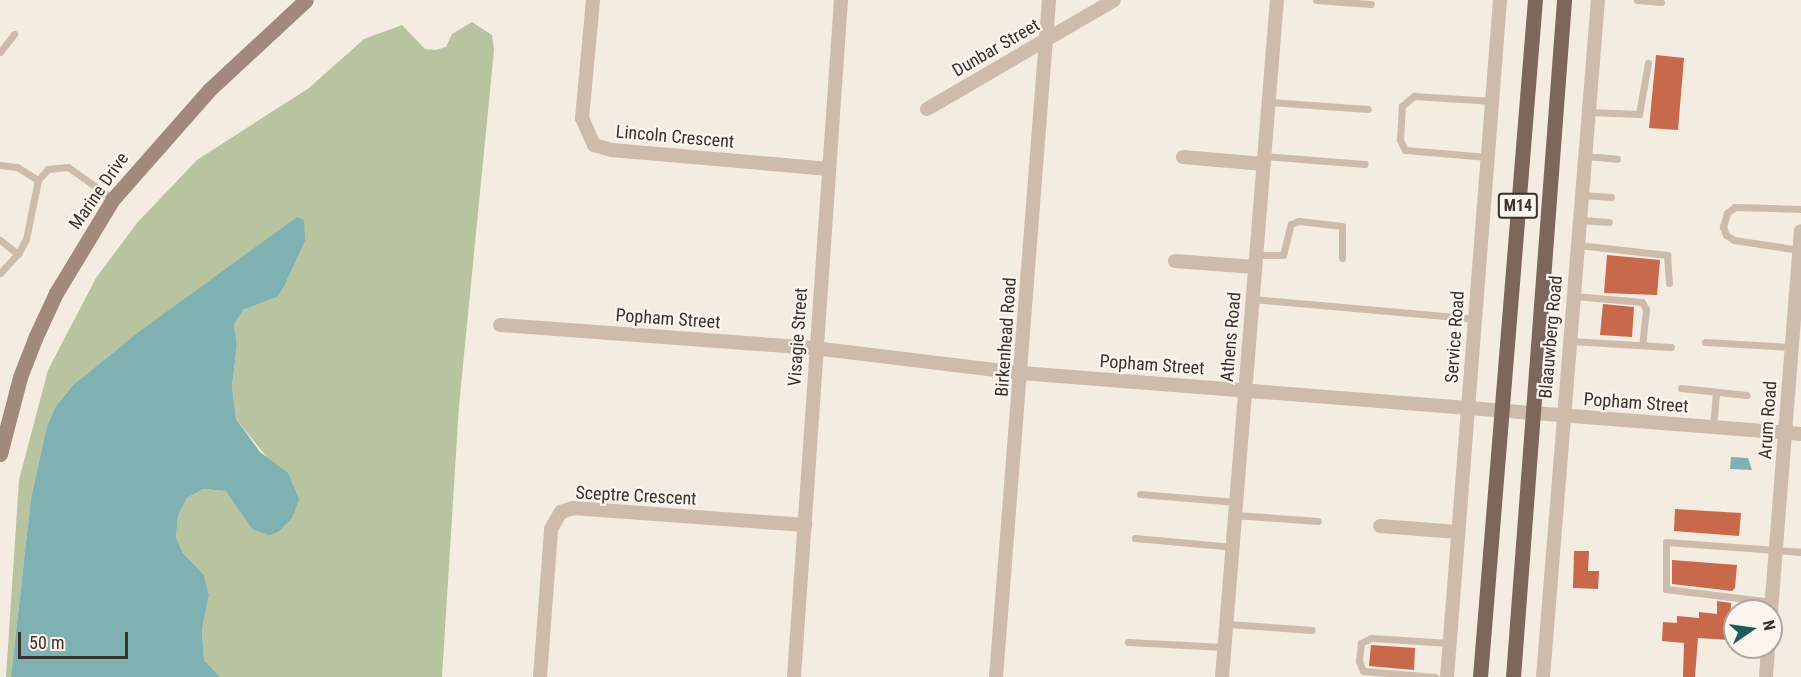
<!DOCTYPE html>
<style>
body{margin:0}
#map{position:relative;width:1801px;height:677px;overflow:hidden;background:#f4ebe1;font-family:"Roboto Condensed",sans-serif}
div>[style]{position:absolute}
.green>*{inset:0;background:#b8c4a0}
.water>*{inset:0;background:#7fb0b2}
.building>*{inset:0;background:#c8694b}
.service>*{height:7px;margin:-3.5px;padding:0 3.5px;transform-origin:3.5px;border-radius:3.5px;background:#cdbbac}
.minor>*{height:14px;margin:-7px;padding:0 7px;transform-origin:7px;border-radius:7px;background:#cdbbac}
.secondary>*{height:15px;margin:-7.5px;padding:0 7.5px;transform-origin:7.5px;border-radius:7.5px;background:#a18a7d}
.primary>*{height:15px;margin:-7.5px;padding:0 7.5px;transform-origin:7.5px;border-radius:7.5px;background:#7d675c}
span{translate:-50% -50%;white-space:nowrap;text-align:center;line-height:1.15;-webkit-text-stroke:4.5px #fbf5ee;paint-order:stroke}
.shield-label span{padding:2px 4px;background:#fbf5ee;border:2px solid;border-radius:4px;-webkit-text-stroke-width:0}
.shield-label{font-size:16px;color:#3b302b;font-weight:700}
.street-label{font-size:18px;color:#3b302b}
.north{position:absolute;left:1723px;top:599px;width:60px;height:60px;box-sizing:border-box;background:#fbf5ee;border:2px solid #aea6a0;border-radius:50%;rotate:77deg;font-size:16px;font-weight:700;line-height:24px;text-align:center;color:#3b302b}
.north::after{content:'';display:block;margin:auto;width:21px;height:27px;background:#1f5a5e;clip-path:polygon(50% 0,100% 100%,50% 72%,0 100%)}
.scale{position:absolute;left:18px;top:632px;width:110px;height:27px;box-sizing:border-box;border:3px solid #3b302b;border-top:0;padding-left:8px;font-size:18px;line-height:21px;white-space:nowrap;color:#3b302b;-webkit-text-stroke:4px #fbf5ee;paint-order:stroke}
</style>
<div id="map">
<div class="green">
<div style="clip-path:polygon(472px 22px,492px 35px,494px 50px,459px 406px,442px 677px,220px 677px,204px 660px,202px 629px,209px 595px,204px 575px,183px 553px,176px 537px,178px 516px,187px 498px,203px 489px,227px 491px,252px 529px,270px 461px,236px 419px,232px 386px,237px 344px,234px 325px,243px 310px,277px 297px,305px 241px,136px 334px,73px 385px,56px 406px,47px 426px,31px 498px,11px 677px,6px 677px,19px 480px,48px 370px,96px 278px,137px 223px,197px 160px,309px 88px,364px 39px,402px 25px,425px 49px,435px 50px,446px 47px,452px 34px)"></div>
</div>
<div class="water">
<div style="clip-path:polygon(297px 217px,304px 220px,305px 241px,284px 286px,277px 297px,243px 310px,234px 325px,237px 344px,232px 386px,236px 419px,260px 452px,288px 473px,299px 499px,292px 518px,278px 532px,269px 535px,252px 529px,226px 491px,203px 489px,187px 498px,178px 516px,176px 537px,183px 553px,204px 575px,209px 595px,202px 629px,204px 660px,220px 677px,11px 677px,31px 498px,47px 426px,56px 406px,73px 385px,136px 334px)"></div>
<div style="clip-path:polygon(1731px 457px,1748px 458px,1752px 470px,1730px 469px)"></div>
</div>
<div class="building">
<div style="clip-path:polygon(1656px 55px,1684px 58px,1678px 130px,1649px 128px)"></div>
<div style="clip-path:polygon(1607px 255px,1660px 260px,1657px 295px,1604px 293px)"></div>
<div style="clip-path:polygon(1603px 304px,1634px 307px,1632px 337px,1600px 335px)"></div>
<div style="clip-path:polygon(1675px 509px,1741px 513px,1739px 536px,1674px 531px)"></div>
<div style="clip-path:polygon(1574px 551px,1589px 551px,1588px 571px,1599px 571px,1598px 589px,1573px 588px)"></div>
<div style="clip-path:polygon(1672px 560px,1737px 565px,1735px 588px,1732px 591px,1672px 584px)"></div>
<div style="clip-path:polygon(1717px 601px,1731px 603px,1729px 640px,1698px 638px,1695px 677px,1683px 677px,1684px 643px,1662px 641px,1663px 622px,1677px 623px,1677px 616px,1699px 618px,1699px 612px,1717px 614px)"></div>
<div style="clip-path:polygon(1371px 645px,1415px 648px,1414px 670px,1369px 666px)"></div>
</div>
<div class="service">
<div style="left:1316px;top:0;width:55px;rotate:4.2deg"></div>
<div style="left:1637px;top:0;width:24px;rotate:5deg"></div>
<div style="left:0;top:52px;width:23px;rotate:-52deg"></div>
<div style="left:1269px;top:102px;width:99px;rotate:4deg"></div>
<div style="left:1589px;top:112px;width:50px;rotate:2.3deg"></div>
<div style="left:1639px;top:114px;width:52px;rotate:-80deg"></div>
<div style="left:1264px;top:156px;width:101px;rotate:4.5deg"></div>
<div style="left:1585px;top:156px;width:32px;rotate:5deg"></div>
<div style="left:1487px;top:157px;width:82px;rotate:-175.1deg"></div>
<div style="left:1405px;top:150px;width:11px;rotate:-117deg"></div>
<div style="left:1400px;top:140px;width:34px;rotate:-87deg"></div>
<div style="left:1402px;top:106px;width:16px;rotate:-40deg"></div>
<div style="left:1414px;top:96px;width:78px;rotate:3.7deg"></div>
<div style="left:0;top:165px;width:17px;rotate:7deg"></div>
<div style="left:17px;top:167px;width:25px;rotate:32deg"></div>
<div style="left:1582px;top:195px;width:29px;rotate:4deg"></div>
<div style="left:1580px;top:220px;width:29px;rotate:4deg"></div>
<div style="left:0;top:240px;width:23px;rotate:38deg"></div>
<div style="left:18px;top:254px;width:17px;rotate:-62deg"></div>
<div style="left:26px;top:239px;width:60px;rotate:-78.5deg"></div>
<div style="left:38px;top:180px;width:15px;rotate:-48deg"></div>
<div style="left:48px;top:169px;width:20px;rotate:-6deg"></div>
<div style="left:68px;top:167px;width:55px;rotate:35.4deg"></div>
<div style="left:1578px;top:245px;width:90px;rotate:6.4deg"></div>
<div style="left:1667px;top:255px;width:28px;rotate:86deg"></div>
<div style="left:1800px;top:250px;width:67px;rotate:-171.4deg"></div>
<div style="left:1734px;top:240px;width:9px;rotate:-148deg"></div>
<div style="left:1726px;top:235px;width:9px;rotate:-111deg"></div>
<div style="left:1723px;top:227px;width:15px;rotate:-74deg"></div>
<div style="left:1727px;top:213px;width:10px;rotate:-37deg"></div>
<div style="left:1735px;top:207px;width:66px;rotate:1.7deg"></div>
<div style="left:1256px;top:255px;width:27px"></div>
<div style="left:1283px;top:255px;width:32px;rotate:-76deg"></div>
<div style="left:1291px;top:224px;width:9px;rotate:-21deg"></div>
<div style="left:1299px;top:221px;width:43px;rotate:6.6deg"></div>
<div style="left:1342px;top:226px;width:32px;rotate:90deg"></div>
<div style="left:0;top:273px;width:26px;rotate:-47deg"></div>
<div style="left:1574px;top:296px;width:68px;rotate:5deg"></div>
<div style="left:1642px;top:302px;width:8px;rotate:60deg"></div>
<div style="left:1646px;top:309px;width:36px;rotate:96deg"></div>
<div style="left:1253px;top:299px;width:223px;rotate:5.1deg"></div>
<div style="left:1570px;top:341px;width:101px;rotate:3.4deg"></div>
<div style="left:1705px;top:342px;width:87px;rotate:3.3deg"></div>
<div style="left:1681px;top:388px;width:66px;rotate:6.1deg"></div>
<div style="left:1713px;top:427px;width:34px;rotate:-85deg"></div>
<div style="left:1140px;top:494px;width:96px;rotate:4.8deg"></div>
<div style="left:1235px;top:515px;width:83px;rotate:4.1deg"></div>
<div style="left:1135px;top:538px;width:98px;rotate:5.2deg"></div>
<div style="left:1772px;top:602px;width:107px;rotate:-173deg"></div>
<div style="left:1666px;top:589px;width:47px;rotate:-90deg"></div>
<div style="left:1666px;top:542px;width:135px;rotate:4.2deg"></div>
<div style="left:1227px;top:624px;width:85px;rotate:4deg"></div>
<div style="left:1128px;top:642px;width:96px;rotate:3deg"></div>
<div style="left:1435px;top:677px;width:72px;rotate:-175.2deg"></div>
<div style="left:1363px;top:671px;width:11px;rotate:-112deg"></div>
<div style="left:1359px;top:661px;width:18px;rotate:-84deg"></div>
<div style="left:1361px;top:643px;width:11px;rotate:-27deg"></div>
<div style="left:1371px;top:638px;width:78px;rotate:3.7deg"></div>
</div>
<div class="minor">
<div style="left:593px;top:0;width:119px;rotate:95.3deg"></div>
<div style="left:582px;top:118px;width:30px;rotate:66deg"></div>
<div style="left:594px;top:145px;width:19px;rotate:16deg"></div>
<div style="left:612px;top:150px;width:218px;rotate:5deg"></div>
<div style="left:927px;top:109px;width:216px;rotate:-30.2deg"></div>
<div style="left:1183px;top:157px;width:81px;rotate:4.9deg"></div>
<div style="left:1175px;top:261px;width:80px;rotate:4.3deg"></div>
<div style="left:500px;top:325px;width:315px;rotate:4.2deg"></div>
<div style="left:814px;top:348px;width:209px;rotate:6.9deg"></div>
<div style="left:1021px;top:373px;width:782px;rotate:4.47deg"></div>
<div style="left:1380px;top:526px;width:78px;rotate:4.4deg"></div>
<div style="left:1771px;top:611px;width:381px;rotate:-85.5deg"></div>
<div style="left:540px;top:677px;width:148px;rotate:-85.7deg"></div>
<div style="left:551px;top:529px;width:20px;rotate:-60deg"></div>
<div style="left:561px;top:512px;width:13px;rotate:-18deg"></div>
<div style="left:573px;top:508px;width:233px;rotate:4.2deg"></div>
<div style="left:794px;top:677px;width:679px;rotate:-86.03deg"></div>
<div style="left:996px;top:677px;width:679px;rotate:-85.52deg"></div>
<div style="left:1222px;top:677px;width:679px;rotate:-85.36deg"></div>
<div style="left:1447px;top:677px;width:679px;rotate:-85.52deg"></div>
<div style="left:1543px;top:677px;width:679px;rotate:-85.36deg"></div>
<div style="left:1766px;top:677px;width:30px;rotate:-86deg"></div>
</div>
<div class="secondary">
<div style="left:0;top:454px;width:80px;rotate:-75.4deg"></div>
<div style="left:20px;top:377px;width:44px;rotate:-68.7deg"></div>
<div style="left:36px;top:336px;width:47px;rotate:-65.1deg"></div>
<div style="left:56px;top:293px;width:110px;rotate:-58.8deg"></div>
<div style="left:113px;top:199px;width:145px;rotate:-48.6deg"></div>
<div style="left:209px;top:90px;width:132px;rotate:-42.9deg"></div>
</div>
<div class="primary">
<div style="left:1480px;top:677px;width:679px;rotate:-85.36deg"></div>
<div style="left:1513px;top:677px;width:679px;rotate:-85.69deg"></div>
</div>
<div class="shield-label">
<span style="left:1518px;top:206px">M14</span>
</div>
<div class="street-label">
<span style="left:996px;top:48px;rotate:-30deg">Dunbar Street</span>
<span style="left:675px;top:137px;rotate:5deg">Lincoln Crescent</span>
<span style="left:99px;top:191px;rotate:-55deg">Marine Drive</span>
<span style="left:668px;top:319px;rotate:4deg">Popham Street</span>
<span style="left:798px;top:337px;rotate:-86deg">Visagie Street</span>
<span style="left:1006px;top:337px;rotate:-86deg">Birkenhead Road</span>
<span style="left:1231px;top:337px;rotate:-85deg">Athens Road</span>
<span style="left:1455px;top:337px;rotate:-86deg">Service Road</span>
<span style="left:1551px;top:337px;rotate:-85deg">Blaauwberg Road</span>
<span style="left:1152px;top:365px;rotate:4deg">Popham Street</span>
<span style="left:1636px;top:403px;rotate:4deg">Popham Street</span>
<span style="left:1768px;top:420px;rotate:-86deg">Arum Road</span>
<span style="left:636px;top:496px;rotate:3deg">Sceptre Crescent</span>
</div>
<div class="north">N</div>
<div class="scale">50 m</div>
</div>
